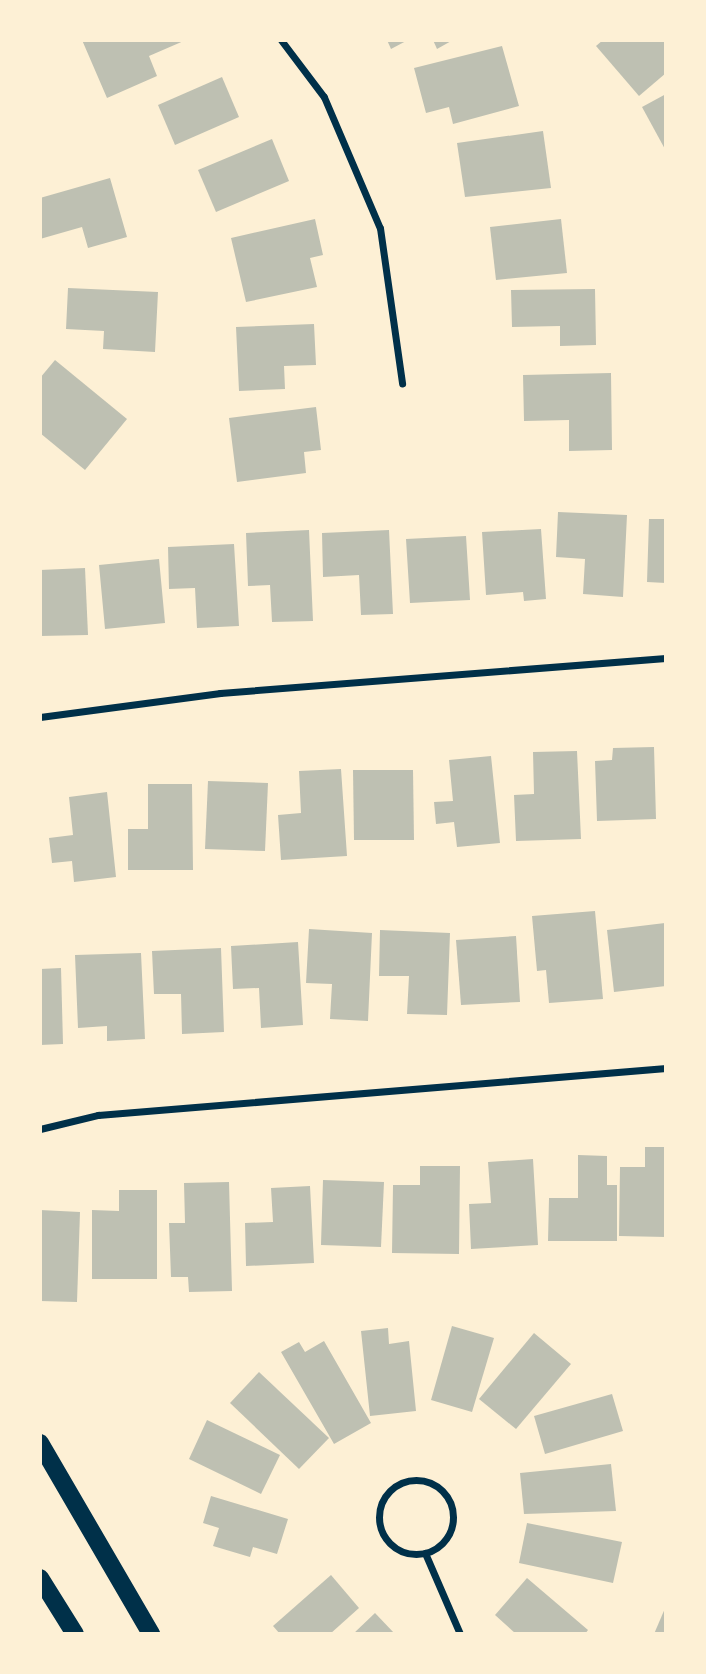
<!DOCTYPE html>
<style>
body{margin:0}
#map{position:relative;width:706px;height:1674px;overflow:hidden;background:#fdf0d5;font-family:"Zilla Slab",serif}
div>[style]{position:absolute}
.building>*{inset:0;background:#bec0b2}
.minor>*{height:7px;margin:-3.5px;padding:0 3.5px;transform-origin:3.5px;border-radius:3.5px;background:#003049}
.minor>.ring{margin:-3.5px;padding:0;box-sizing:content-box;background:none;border:7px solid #003049;border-radius:50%}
.primary>*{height:18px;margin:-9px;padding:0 9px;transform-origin:9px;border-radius:9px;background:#003049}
span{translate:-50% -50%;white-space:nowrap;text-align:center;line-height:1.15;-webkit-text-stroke:5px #fdf0d5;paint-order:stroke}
.frame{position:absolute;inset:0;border:42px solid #fdf0d5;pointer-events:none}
</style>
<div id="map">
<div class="building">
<div style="clip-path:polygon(82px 40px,186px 40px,149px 56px,157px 76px,107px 98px)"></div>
<div style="clip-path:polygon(387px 40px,408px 40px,391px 49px)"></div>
<div style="clip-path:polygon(433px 40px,453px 40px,437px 49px)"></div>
<div style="clip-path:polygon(603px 40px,666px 40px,666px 73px,639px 96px,596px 46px)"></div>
<div style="clip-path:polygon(502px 46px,519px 106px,453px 124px,449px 107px,426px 113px,414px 68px)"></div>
<div style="clip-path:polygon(222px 77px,239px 117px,175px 145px,158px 105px)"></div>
<div style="clip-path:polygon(666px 94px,666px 151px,642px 107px)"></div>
<div style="clip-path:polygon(543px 131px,551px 188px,465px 197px,457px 143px)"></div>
<div style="clip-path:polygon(272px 139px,289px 181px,216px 212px,198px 170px)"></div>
<div style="clip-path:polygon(110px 178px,127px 237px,88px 248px,82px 227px,40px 239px,40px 198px)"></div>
<div style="clip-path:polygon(315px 219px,323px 255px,310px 258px,317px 287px,246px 302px,231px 238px)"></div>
<div style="clip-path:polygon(561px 219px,567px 273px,496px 280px,490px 227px)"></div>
<div style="clip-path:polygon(68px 288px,158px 292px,155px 352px,103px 349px,104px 331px,66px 329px)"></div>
<div style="clip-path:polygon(595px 289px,596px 345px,560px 346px,560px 326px,512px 327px,511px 290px)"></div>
<div style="clip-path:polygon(314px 324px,316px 365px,284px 366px,285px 389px,239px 391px,236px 327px)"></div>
<div style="clip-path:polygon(55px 360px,127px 419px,85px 470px,40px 433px,40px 378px)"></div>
<div style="clip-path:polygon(611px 373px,612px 450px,569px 451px,569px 420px,524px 421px,523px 375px)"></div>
<div style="clip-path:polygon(316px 407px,321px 450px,304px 452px,306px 473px,237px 482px,229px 418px)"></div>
<div style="clip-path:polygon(558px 512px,627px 515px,623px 597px,583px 594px,585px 559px,556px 557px)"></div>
<div style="clip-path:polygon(649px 519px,666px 519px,666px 583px,647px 582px)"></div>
<div style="clip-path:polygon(541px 529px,546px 599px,524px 601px,523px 592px,486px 595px,482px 532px)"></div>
<div style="clip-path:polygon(309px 530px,313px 621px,272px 622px,270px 585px,248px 586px,246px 533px)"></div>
<div style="clip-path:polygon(389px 530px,393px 614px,361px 615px,359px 575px,323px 577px,322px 533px)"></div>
<div style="clip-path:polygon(466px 536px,470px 600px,410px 603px,406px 539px)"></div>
<div style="clip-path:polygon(234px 544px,239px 626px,197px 628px,195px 588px,169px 589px,168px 547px)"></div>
<div style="clip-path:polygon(159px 559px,165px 623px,105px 629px,99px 565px)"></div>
<div style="clip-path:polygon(85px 568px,88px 635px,40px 636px,40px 570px)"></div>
<div style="clip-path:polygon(654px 747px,656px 819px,597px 821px,595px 761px,612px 760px,613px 748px)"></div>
<div style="clip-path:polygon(577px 751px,581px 839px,516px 841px,514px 795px,534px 794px,533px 752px)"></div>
<div style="clip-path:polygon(491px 756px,500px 843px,457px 847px,454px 822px,436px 824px,434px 802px,453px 801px,449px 760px)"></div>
<div style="clip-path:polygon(341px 769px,347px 856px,281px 860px,278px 815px,301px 813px,299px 771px)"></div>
<div style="clip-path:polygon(353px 770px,413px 770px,414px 840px,354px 840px)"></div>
<div style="clip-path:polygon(208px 781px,268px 783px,265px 851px,205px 849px)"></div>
<div style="clip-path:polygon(148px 784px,192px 784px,193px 870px,128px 870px,128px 829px,148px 829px)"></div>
<div style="clip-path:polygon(107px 792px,116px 877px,74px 882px,72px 861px,52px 863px,49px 838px,73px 835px,69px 797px)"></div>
<div style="clip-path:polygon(595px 911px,603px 999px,549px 1003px,546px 970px,537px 971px,532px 916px)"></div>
<div style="clip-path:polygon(665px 923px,666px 986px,614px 992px,607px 930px)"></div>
<div style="clip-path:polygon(309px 929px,372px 933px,368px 1021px,330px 1019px,332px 984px,306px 983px)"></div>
<div style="clip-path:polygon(380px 930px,450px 933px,447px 1015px,407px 1014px,409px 976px,379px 976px)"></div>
<div style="clip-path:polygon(516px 936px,520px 1002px,461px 1005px,456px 940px)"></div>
<div style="clip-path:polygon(298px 942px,303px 1025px,261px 1028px,259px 988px,233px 989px,231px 946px)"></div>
<div style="clip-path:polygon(221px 948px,224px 1032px,182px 1034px,181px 994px,154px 994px,152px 951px)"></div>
<div style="clip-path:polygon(141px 953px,145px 1039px,107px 1041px,107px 1026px,78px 1028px,75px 955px)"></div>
<div style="clip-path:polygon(61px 968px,63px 1044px,40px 1045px,40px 969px)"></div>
<div style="clip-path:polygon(645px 1147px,666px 1147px,666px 1237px,619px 1236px,620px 1167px,645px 1167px)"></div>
<div style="clip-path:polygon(578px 1155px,607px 1156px,607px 1185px,617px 1185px,617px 1241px,548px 1241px,549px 1198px,578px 1198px)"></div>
<div style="clip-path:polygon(533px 1159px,538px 1245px,471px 1249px,469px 1204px,491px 1203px,488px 1162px)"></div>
<div style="clip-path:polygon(420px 1166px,460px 1166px,459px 1254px,392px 1253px,393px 1185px,420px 1185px)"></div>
<div style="clip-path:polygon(323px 1180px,384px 1182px,381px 1247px,321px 1245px)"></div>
<div style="clip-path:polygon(229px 1182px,232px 1291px,189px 1292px,188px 1277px,171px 1277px,169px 1223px,185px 1223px,184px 1183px)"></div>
<div style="clip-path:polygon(310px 1186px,314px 1263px,246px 1266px,245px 1223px,273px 1222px,271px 1188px)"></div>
<div style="clip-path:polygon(119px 1190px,157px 1190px,157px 1279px,92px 1279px,92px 1210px,119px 1211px)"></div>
<div style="clip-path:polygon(40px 1210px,80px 1212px,77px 1302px,40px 1301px)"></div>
<div style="clip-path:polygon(452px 1326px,494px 1338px,472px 1412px,431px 1400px)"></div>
<div style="clip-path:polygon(388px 1328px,389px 1344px,409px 1341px,416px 1411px,370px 1416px,361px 1331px)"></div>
<div style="clip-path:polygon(534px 1333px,571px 1364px,516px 1429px,479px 1399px)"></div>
<div style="clip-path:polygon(324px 1341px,371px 1423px,334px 1444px,281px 1352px,299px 1342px,305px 1352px)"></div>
<div style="clip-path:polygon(259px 1372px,329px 1438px,299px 1469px,230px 1403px)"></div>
<div style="clip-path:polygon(612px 1394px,623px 1431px,545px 1454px,534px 1416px)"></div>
<div style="clip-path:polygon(207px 1420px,280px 1455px,261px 1494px,189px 1459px)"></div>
<div style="clip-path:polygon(611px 1464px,616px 1511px,524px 1514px,520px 1473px)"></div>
<div style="clip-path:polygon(211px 1496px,288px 1519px,277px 1554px,253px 1547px,250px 1557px,213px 1546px,219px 1528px,203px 1523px)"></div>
<div style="clip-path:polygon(527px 1523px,622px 1542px,613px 1583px,519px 1563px)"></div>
<div style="clip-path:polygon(331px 1575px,359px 1608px,330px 1634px,280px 1634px,273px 1626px)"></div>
<div style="clip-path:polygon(527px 1578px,588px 1630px,585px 1634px,516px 1634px,495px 1615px)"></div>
<div style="clip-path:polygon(666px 1606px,666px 1634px,654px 1634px)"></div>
<div style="clip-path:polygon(375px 1613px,395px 1634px,353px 1634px)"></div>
</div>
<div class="minor">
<div style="left:281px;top:40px;width:71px;rotate:53deg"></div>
<div style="left:324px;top:97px;width:142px;rotate:66.9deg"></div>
<div style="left:380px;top:228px;width:157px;rotate:81.9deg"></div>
<div style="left:40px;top:717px;width:182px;rotate:-7.6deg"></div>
<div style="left:220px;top:693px;width:447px;rotate:-4.5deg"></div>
<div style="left:40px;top:1129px;width:60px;rotate:-13.6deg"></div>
<div style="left:98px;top:1115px;width:570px;rotate:-4.73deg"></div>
<div class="ring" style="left:379px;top:1480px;width:67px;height:67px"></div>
<div style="left:425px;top:1553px;width:88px;rotate:66.6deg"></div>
</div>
<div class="primary">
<div style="left:40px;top:1443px;width:221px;rotate:59.8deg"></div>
<div style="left:40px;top:1578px;width:66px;rotate:58deg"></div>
</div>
<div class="frame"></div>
</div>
